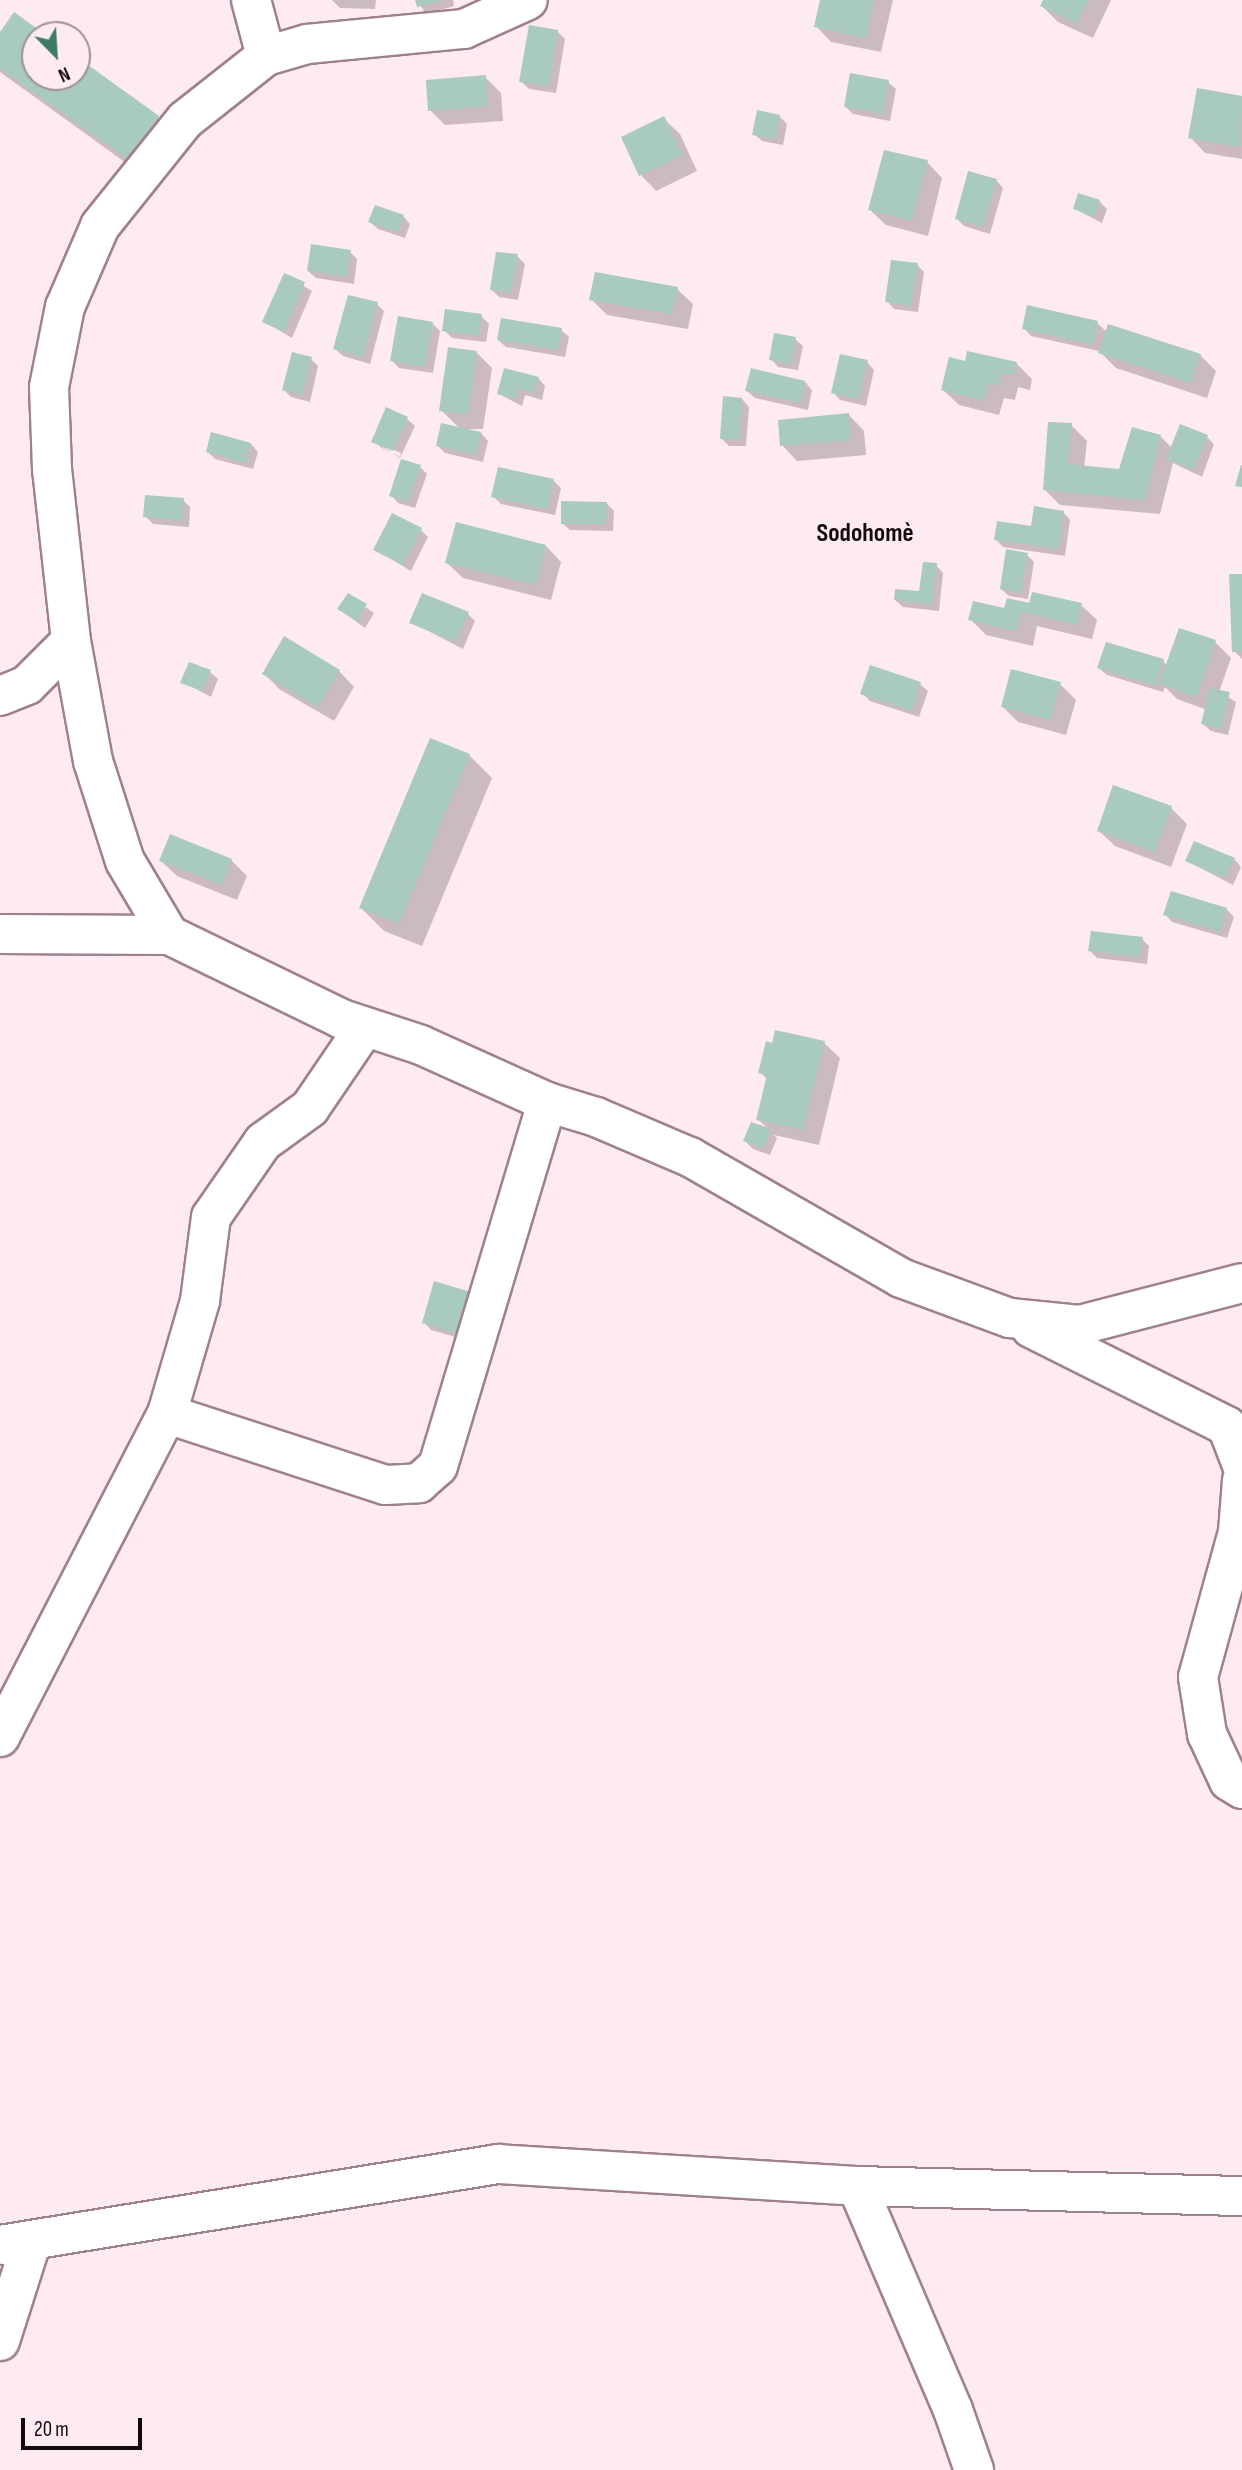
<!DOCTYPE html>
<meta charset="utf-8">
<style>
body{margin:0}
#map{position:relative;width:1242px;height:2470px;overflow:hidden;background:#feeaf1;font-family:"Sofia Sans Condensed",sans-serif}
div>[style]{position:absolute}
.shadow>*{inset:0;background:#0003}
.building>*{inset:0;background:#a9cabe}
.roads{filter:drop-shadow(2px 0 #9f818c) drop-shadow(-2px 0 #9f818c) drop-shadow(0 2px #9f818c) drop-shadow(0 -2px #9f818c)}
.minor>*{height:38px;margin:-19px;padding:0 19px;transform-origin:19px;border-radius:19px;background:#fff}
span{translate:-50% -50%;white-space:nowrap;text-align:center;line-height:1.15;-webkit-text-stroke:6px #feeaf1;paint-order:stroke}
.quarter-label{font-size:26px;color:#13090c;font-weight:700}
.north{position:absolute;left:21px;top:21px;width:70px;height:70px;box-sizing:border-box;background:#feeaf1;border:2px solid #a09095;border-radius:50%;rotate:156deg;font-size:19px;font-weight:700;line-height:28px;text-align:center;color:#13090c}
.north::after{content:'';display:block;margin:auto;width:24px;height:32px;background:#3c7b69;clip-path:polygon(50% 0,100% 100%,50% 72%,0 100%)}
.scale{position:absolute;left:21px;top:2418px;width:121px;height:32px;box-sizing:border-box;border:4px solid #13090c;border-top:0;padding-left:9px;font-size:21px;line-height:24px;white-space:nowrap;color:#13090c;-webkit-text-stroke:5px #feeaf1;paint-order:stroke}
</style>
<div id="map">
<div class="shadow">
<div style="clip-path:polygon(332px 0,376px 0,375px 9px,340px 8px)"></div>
<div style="clip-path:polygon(417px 0,453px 0,454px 6px,426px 14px)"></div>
<div style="clip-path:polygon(822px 0,893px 0,881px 52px,831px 42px,816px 26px)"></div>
<div style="clip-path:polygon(1045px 0,1111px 0,1093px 38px,1058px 22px,1042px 6px)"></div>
<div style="clip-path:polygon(15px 15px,43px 35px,35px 35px,35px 77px,77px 77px,77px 59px,158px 117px,181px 140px,151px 181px,0 72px,0 35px)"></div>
<div style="clip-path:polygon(557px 31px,565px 39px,556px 93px,529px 89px,521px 81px)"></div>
<div style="clip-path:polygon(485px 77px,501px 93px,503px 121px,445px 125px,430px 110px)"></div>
<div style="clip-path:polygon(888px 82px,896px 89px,890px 121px,853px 114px,846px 107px)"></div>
<div style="clip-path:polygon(1199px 90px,1242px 98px,1242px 159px,1205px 153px,1190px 137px)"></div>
<div style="clip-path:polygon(779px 116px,787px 124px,783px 145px,762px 141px,754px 134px)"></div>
<div style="clip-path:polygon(664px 119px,680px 134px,697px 171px,656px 191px,641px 175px)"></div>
<div style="clip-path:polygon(927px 162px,942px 178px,928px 236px,886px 225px,870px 210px)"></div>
<div style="clip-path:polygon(996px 180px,1003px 188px,990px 234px,964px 226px,957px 219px)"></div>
<div style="clip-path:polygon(1099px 201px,1107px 209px,1102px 223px,1075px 209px)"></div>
<div style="clip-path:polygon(403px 216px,410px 224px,405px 238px,378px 229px,370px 222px)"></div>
<div style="clip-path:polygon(350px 252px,357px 259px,354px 284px,316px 278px,308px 271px)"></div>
<div style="clip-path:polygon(517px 256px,525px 264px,518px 300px,499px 297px,492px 290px)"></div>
<div style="clip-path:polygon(917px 265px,924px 272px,918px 312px,894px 309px,887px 301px)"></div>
<div style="clip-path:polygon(285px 275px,312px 291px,292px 338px,265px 322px)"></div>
<div style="clip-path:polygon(677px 289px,693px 304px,688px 329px,607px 315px,591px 299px)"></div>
<div style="clip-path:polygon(377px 304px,384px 311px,370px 364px,343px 356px,335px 349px)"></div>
<div style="clip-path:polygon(481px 316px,489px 324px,486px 342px,452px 338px,444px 330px)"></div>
<div style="clip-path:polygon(1097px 323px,1107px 332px,1200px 355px,1216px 371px,1207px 398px,1116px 368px,1099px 351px,1031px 336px,1024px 328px)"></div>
<div style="clip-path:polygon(433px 324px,440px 331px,433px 373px,399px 368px,392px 361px)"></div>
<div style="clip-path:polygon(561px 330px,569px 337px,565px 357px,506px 347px,498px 340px)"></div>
<div style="clip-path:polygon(795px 339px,803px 346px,798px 370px,778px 367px,771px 359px)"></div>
<div style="clip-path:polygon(476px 352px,492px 368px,483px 429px,462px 429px,481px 433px,488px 441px,483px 462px,445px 453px,438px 446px,459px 428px,441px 410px)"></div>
<div style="clip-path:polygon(311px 359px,318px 366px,310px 402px,291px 397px,284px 390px)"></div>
<div style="clip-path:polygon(867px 362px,874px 370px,866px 406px,840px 400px,833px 392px)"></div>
<div style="clip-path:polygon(966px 363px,1017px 364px,1032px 379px,1030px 390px,1018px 387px,1015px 400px,1004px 398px,999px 415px,959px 405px,943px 390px)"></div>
<div style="clip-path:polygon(538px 378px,545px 386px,542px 400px,525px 395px,522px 406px,499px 394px)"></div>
<div style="clip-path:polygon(805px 382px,812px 390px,808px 410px,755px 398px,747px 391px)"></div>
<div style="clip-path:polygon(742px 399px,749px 407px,746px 446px,729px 446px,721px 438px)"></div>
<div style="clip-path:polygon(849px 415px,864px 431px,866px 455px,797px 461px,782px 445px)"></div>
<div style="clip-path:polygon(evenodd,407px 419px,415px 426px,400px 458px,373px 441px,407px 419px,380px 444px,401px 453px,400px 457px,380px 447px,380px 444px)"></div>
<div style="clip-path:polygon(1071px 425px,1087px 441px,1084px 468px,1121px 471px,1160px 436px,1172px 448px,1207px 437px,1214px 444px,1202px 477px,1173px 463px,1160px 514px,1060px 505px,1044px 489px)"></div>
<div style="clip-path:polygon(251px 444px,258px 452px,253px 469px,215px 459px,208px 452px)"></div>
<div style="clip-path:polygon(420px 467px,427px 474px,415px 508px,398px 503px,391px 495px)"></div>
<div style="clip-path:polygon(553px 480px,561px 488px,555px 515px,501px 504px,493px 496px)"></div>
<div style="clip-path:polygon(183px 500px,190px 507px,189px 527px,153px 524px,145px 516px)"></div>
<div style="clip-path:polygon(607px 504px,614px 511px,613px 531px,570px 530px,562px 523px)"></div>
<div style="clip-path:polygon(1063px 512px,1070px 520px,1065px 556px,1003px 547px,996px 540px)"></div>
<div style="clip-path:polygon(421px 530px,428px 537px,411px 571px,376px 550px)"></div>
<div style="clip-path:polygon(546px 546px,561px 562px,551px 600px,463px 578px,447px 563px)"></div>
<div style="clip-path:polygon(1027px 555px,1034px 562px,1028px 599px,1009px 596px,1001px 589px)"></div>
<div style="clip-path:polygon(936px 565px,943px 573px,939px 611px,903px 607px,895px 600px,920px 593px)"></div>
<div style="clip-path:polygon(1242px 575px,1242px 659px,1234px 651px)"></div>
<div style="clip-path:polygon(348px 595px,374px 613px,365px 628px,339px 609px)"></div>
<div style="clip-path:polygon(1030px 605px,1081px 605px,1097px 620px,1092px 639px,1037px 626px,1033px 646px,986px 635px,970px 619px)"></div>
<div style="clip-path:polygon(468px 614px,475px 621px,463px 649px,411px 622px)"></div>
<div style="clip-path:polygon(1215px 642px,1231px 658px,1219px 692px,1236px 702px,1228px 735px,1211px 731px,1203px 724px,1207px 710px,1177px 699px,1165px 687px,1163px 692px,1107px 675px,1099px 668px,1163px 661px,1168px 666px)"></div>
<div style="clip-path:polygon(339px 671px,354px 687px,334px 721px,279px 689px,264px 673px)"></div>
<div style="clip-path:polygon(210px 672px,218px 679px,211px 697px,183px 682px)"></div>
<div style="clip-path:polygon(920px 684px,928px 691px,919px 717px,870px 701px,862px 693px)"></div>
<div style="clip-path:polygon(1060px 684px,1076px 700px,1066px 735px,1018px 722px,1003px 707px)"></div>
<div style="clip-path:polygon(469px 755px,492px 778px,422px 946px,384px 931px,361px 908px)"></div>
<div style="clip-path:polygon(1171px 808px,1187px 824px,1171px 867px,1115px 846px,1099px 831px)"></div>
<div style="clip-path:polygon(1234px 859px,1241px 867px,1233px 885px,1187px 861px)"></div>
<div style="clip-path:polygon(231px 860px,247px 876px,237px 900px,177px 876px,161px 861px)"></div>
<div style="clip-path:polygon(1226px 909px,1234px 917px,1227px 938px,1172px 922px,1165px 914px)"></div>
<div style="clip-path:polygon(1142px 939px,1149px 946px,1147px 964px,1097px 958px,1090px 951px)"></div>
<div style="clip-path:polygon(824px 1043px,840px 1058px,819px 1145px,774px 1135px,777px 1138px,770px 1155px,753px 1149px,745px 1141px,770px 1131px,758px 1119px,768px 1080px,760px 1072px)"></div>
<div style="clip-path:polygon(435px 1284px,469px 1341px,431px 1330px,424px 1322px)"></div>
</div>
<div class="building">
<div style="clip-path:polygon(415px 0,440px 0,441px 1px,417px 7px)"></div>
<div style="clip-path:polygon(820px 0,874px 0,866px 38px,814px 27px)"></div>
<div style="clip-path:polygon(1043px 0,1088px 0,1077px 24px,1040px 6px)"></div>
<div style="clip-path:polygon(14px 12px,46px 35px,35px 35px,35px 77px,77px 77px,77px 57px,159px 116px,127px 159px,0 69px,0 32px)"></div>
<div style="clip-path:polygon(529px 25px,558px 30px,549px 86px,519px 82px)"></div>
<div style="clip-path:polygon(850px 73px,889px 80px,883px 114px,844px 107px)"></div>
<div style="clip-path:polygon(486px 75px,488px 106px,428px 111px,426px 80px)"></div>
<div style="clip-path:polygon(1197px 88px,1242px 96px,1240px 147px,1188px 138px)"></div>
<div style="clip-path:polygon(757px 110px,780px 115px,776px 139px,752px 135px)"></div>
<div style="clip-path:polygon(664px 116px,683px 155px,639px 176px,621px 137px)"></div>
<div style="clip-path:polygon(884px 150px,928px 160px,912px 221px,868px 210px)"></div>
<div style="clip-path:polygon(968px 171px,997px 179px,983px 227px,955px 219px)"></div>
<div style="clip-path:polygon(1078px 193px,1100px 200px,1095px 217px,1073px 209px)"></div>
<div style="clip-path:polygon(375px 205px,404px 215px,398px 232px,368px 222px)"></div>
<div style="clip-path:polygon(311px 244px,351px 250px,347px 277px,307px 271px)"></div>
<div style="clip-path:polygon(496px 252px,518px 254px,511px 293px,490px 290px)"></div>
<div style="clip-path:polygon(891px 260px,918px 263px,911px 306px,885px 302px)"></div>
<div style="clip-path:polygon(595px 272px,678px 287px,672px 314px,589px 300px)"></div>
<div style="clip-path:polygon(284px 273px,305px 282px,284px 332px,262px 322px)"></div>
<div style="clip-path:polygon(348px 295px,378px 302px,363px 357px,333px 349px)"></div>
<div style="clip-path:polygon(1027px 305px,1098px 321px,1093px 345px,1022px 329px)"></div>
<div style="clip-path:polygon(445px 309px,482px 314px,479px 336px,442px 331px)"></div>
<div style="clip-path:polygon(398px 316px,433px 322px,425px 367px,390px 361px)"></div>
<div style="clip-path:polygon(501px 318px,562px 328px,558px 350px,497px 340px)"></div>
<div style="clip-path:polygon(1108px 324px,1201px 354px,1191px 383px,1098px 353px)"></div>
<div style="clip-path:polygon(774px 333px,796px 337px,791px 364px,769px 360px)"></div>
<div style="clip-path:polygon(448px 347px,477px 351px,468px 414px,439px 411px)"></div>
<div style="clip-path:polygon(967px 351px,1017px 362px,1014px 375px,1002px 373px,999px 386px,989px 383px,984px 401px,941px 390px,949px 357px,965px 361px)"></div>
<div style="clip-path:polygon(292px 352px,312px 357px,302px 395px,282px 390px)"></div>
<div style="clip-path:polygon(840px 354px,868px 360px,858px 399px,831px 393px)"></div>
<div style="clip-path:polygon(504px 368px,539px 377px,534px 393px,518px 389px,515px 399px,497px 394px)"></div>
<div style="clip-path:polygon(751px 368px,805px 381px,801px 403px,745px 391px)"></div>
<div style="clip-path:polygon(723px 396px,742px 398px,739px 440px,720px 439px)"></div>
<div style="clip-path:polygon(386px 407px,408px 417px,393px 451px,371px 442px)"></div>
<div style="clip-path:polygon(849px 413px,851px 440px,780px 446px,778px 420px)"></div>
<div style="clip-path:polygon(1048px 422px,1072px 423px,1068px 464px,1119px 469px,1132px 427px,1161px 435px,1145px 500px,1043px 490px)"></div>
<div style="clip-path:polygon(441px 423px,481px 432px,476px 455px,436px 446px)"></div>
<div style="clip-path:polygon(1180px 424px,1208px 435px,1194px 470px,1166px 459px)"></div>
<div style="clip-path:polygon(211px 432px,251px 443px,246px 463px,206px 452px)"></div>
<div style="clip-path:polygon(401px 459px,421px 465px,408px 502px,389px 496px)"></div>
<div style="clip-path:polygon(1241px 465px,1242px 465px,1242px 487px,1235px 486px)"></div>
<div style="clip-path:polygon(498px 467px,554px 479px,547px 509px,491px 497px)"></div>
<div style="clip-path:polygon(145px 495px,184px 498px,182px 521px,143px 517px)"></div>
<div style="clip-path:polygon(561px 501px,607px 502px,606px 524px,561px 524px)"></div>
<div style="clip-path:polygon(1034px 506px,1064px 511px,1058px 549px,994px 540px,997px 521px,1031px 526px)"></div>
<div style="clip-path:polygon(392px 513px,422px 528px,403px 565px,373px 550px)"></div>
<div style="clip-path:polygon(456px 522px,546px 545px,536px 585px,445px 563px)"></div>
<div style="clip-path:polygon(1006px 549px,1028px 553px,1021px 593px,1000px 589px)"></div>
<div style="clip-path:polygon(923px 562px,937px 563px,932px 604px,894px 600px,895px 589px,919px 591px)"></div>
<div style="clip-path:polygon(1229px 574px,1242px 574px,1242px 651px,1232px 652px)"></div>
<div style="clip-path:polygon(1032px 592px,1082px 603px,1077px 625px,1021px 612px,1017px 631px,968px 620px,973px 601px,1004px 608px,1007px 598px,1029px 603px)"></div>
<div style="clip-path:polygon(348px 593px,367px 604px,357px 621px,337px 609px)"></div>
<div style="clip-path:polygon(422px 593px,469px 612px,456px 642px,409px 623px)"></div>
<div style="clip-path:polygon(1179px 628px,1216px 640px,1197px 697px,1159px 684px)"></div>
<div style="clip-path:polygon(284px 636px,340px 670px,318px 707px,262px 674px)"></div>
<div style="clip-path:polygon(1106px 642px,1164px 659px,1156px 686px,1097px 668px)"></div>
<div style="clip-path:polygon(189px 662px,211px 670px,203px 691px,180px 683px)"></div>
<div style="clip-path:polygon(870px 665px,921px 682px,912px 711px,860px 694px)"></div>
<div style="clip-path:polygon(1011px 669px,1061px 682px,1050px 720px,1001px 707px)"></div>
<div style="clip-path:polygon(1210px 688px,1230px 692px,1221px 729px,1201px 724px)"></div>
<div style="clip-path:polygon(430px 738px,470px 754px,399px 924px,359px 908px)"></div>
<div style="clip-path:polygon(1113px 785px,1172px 806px,1155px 852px,1097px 831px)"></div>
<div style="clip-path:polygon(170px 834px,232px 859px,222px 885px,159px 861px)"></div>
<div style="clip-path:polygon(1194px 841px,1235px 858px,1225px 878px,1185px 861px)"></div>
<div style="clip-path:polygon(1171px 891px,1227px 908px,1220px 932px,1163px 915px)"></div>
<div style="clip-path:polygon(1091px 931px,1143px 937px,1140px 957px,1088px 951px)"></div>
<div style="clip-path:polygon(775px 1030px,825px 1041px,803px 1130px,756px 1120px,767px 1075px,758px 1073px,766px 1041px,772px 1043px)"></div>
<div style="clip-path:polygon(751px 1122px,771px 1129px,763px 1149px,743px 1141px)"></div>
<div style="clip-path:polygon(434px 1281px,474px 1293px,461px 1335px,422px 1323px)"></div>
</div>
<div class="roads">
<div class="minor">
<div style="left:251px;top:0;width:58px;rotate:75deg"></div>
<div style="left:71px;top:641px;width:122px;rotate:79.6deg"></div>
<div style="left:93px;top:761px;width:105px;rotate:72.3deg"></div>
<div style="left:125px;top:861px;width:86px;rotate:59.3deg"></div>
<div style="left:0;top:696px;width:29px;rotate:-22deg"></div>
<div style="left:27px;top:685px;width:62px;rotate:-45deg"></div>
<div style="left:71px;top:641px;width:173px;rotate:-96.3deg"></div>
<div style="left:52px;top:469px;width:82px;rotate:-92.1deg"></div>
<div style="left:49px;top:387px;width:82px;rotate:-78.7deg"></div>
<div style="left:65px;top:307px;width:88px;rotate:-66.6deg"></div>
<div style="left:100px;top:226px;width:136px;rotate:-51.3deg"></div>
<div style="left:185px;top:120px;width:103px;rotate:-38.3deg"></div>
<div style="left:266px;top:56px;width:43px;rotate:-16.3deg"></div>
<div style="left:307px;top:44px;width:158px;rotate:-5.5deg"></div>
<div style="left:464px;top:29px;width:70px;rotate:-24.4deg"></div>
<div style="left:0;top:934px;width:169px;rotate:0.3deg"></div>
<div style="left:169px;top:935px;width:192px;rotate:25.9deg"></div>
<div style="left:342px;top:1019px;width:83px;rotate:18.2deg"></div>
<div style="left:421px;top:1045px;width:138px;rotate:24.3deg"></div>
<div style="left:547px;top:1102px;width:51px;rotate:17deg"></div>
<div style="left:596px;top:1117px;width:102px;rotate:23.1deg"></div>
<div style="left:690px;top:1157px;width:243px;rotate:29.8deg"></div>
<div style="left:901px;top:1278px;width:116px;rotate:20.2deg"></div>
<div style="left:1010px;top:1318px;width:70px;rotate:5.7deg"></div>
<div style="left:1080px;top:1325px;width:167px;rotate:-14.5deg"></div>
<div style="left:365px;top:1027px;width:98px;rotate:124.2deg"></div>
<div style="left:310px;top:1108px;width:58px;rotate:144.1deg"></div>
<div style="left:263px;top:1142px;width:91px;rotate:124.7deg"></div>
<div style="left:211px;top:1217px;width:85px;rotate:97.5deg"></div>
<div style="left:200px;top:1301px;width:118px;rotate:106.3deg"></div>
<div style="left:167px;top:1414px;width:230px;rotate:18deg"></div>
<div style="left:386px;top:1485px;width:33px;rotate:-3deg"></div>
<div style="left:419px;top:1483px;width:25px;rotate:-42deg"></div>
<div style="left:438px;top:1466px;width:380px;rotate:-73.3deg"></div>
<div style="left:1031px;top:1328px;width:219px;rotate:26.6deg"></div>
<div style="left:1227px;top:1426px;width:42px;rotate:69deg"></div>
<div style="left:1242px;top:1480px;width:52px;rotate:94.4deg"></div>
<div style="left:1238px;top:1532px;width:150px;rotate:105.4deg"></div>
<div style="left:1198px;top:1677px;width:58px;rotate:81deg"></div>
<div style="left:1207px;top:1734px;width:52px;rotate:64.9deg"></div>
<div style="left:1229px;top:1781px;width:15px;rotate:32deg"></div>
<div style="left:0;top:1737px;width:364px;rotate:-62.7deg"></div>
<div style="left:857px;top:2186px;width:244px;rotate:66.8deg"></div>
<div style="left:953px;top:2410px;width:64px;rotate:70.7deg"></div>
<div style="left:0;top:2245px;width:505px;rotate:-9.24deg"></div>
<div style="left:498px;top:2164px;width:360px;rotate:3.5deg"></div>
<div style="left:857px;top:2186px;width:385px;rotate:1.5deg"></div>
<div style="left:0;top:2341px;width:103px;rotate:-72.4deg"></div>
</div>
</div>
<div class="quarter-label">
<span style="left:865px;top:534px">Sodohomè</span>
</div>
<div class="north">N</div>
<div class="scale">20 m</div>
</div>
